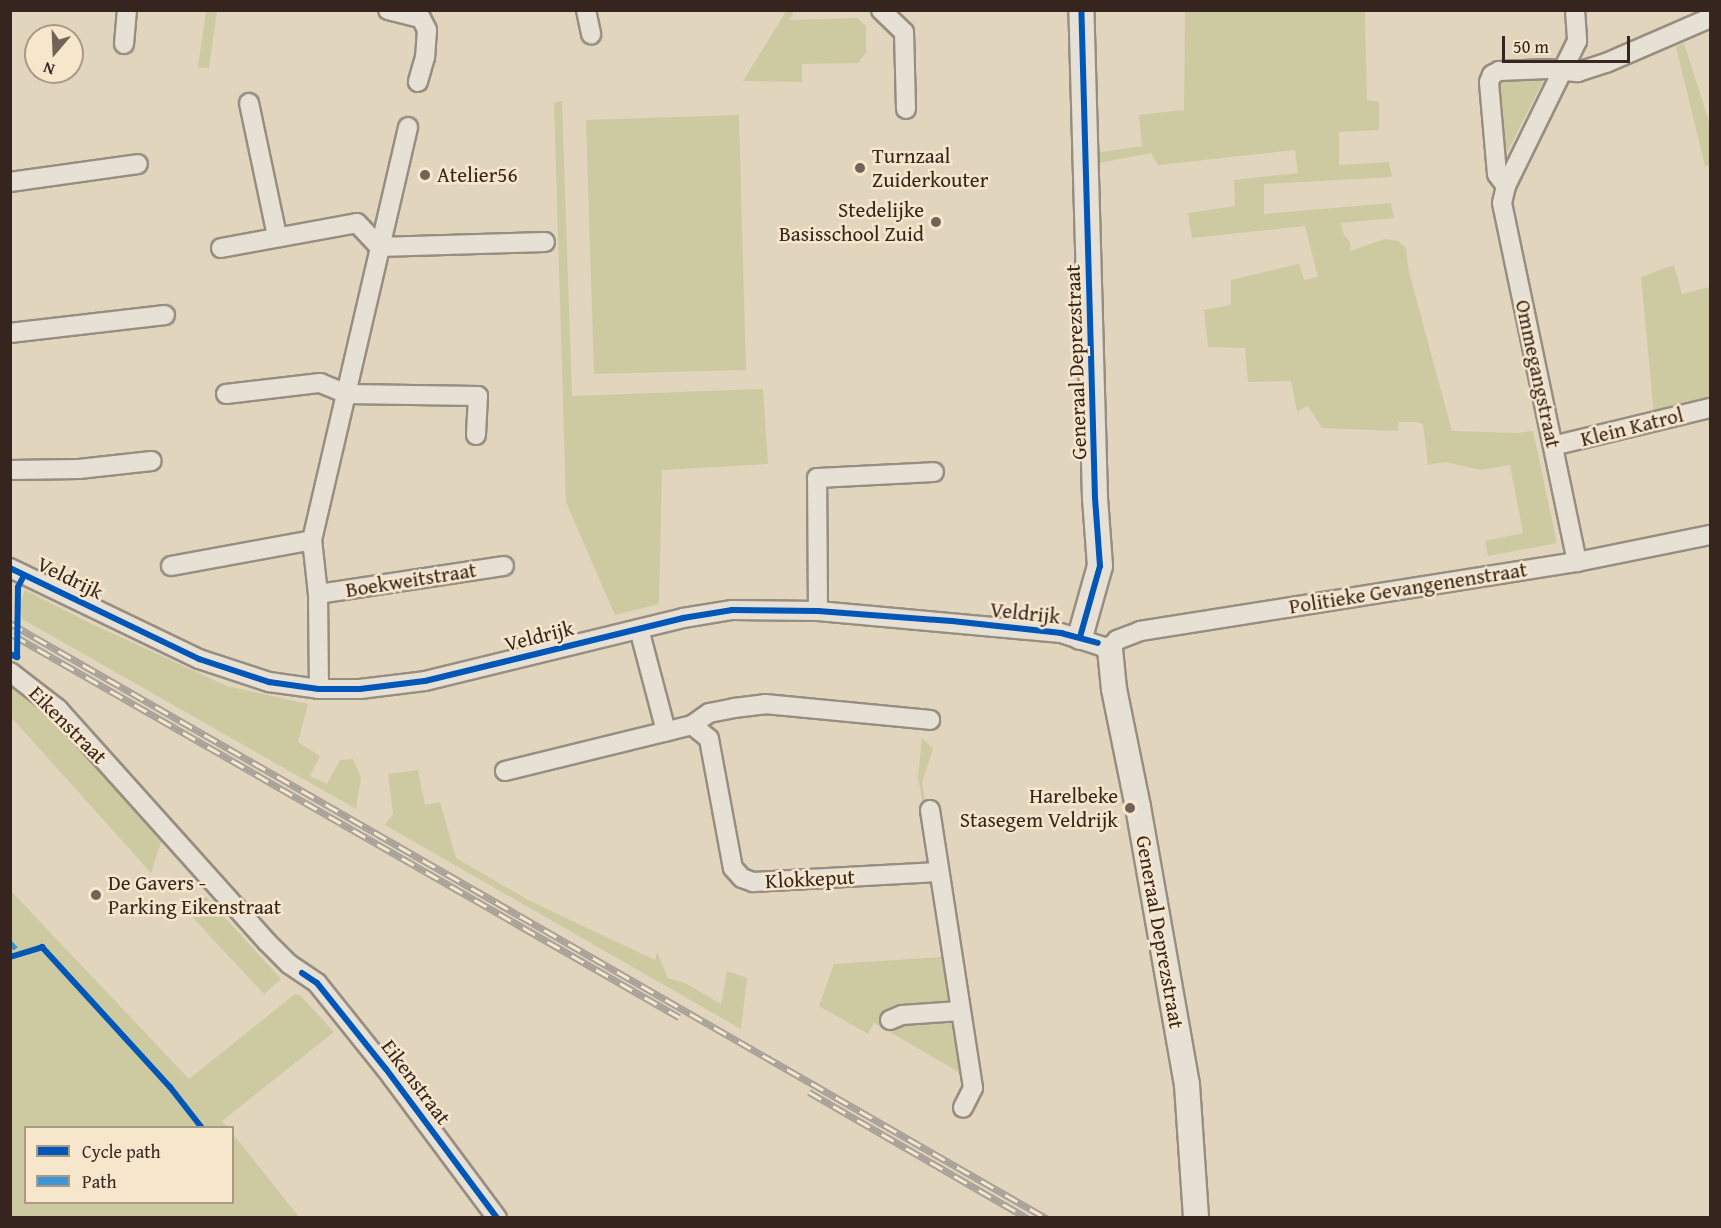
<!DOCTYPE html>
<style>
body{margin:0}
#map{position:relative;width:1721px;height:1228px;overflow:hidden;background:#e2d5be;font-family:"Gentium Book Plus",serif}
div>[style]{position:absolute}
.green>*{inset:0;background:#cdc9a1}
.roads{filter:drop-shadow(2px 0 #978e80) drop-shadow(-2px 0 #978e80) drop-shadow(0 2px #978e80) drop-shadow(0 -2px #978e80)}
.minor>*{height:18px;margin:-9px;padding:0 9px;transform-origin:9px;border-radius:9px;background:#e7e0d5}
.tertiary>*{height:24px;margin:-12px;padding:0 12px;transform-origin:12px;border-radius:12px;background:#e7e0d5}
.rail>*{height:7px;margin-top:-3.5px;transform-origin:0;background:repeating-linear-gradient(90deg,#f6e6cb 0 14px,#a8a198 0 28px);box-sizing:border-box;border-block:2px solid #a8a198}
.quiet>*{height:4.5px;margin-top:-2.25px;transform-origin:0;background:repeating-linear-gradient(90deg,#3e95d5 0 9px,transparent 0 13.5px)}
.cycleway>*{height:6px;margin:-3px;padding:0 3px;transform-origin:3px;border-radius:3px;background:#0057b8}
.dots>*{width:16px;height:16px;translate:-50% -50%;box-sizing:border-box;border:3px solid #f6e6cb;border-radius:50%}
span{translate:-50% -50%;white-space:nowrap;text-align:center;line-height:1.15;-webkit-text-stroke:5px #f6e6cb;paint-order:stroke}
.poi-label{font-size:21px;color:#36251f}
.left{translate:0 -50%;text-align:left}
.right{translate:-100% -50%;text-align:right}
.street-label{font-size:21px;color:#36251f}
.frame{position:absolute;inset:0;border:12px solid #36251f;pointer-events:none}
.legend{position:absolute;left:24px;top:1126px;width:210px;height:78px;box-sizing:border-box;background:#f6e6cb;border:2px solid #a99986;margin:0;padding:8px 10px;list-style:none;font-size:18px;color:#36251f}
.legend li{display:flex;align-items:center;gap:12px;height:30px}
.legend b{width:30px;border:2px solid #a99986}
.north{position:absolute;left:24px;top:24px;width:60px;height:60px;box-sizing:border-box;background:#f6e6cb;border:2px solid #a99986;border-radius:50%;rotate:199deg;font-size:16px;font-weight:700;line-height:24px;text-align:center;color:#36251f}
.north::after{content:'';display:block;margin:auto;width:21px;height:27px;background:#726357;clip-path:polygon(50% 0,100% 100%,50% 72%,0 100%)}
.scale{position:absolute;left:1502px;top:36px;width:128px;height:27px;box-sizing:border-box;border:3px solid #36251f;border-top:0;padding-left:8px;font-size:18px;line-height:21px;white-space:nowrap;color:#36251f;-webkit-text-stroke:4px #f6e6cb;paint-order:stroke}
</style>
<div id="map">
<div class="green">
<div style="clip-path:polygon(787px 10px,794px 11px,790px 20px,857px 18px,866px 26px,866px 53px,858px 63px,802px 64px,802px 82px,743px 81px)"></div>
<div style="clip-path:polygon(206px 11px,217px 11px,209px 68px,198px 67px)"></div>
<div style="clip-path:polygon(1185px 11px,1365px 11px,1367px 100px,1379px 102px,1379px 130px,1339px 132px,1339px 165px,1389px 162px,1392px 177px,1264px 184px,1264px 214px,1391px 203px,1394px 218px,1341px 223px,1344px 235px,1350px 242px,1350px 251px,1385px 239px,1398px 241px,1406px 248px,1409px 272px,1452px 431px,1516px 433px,1533px 431px,1557px 543px,1488px 556px,1485px 541px,1523px 533px,1510px 465px,1481px 470px,1445px 462px,1428px 465px,1423px 424px,1416px 422px,1399px 422px,1398px 431px,1322px 428px,1308px 406px,1297px 411px,1291px 381px,1248px 382px,1245px 348px,1208px 347px,1204px 310px,1231px 305px,1231px 280px,1299px 264px,1304px 280px,1318px 277px,1305px 226px,1192px 238px,1188px 213px,1235px 206px,1234px 180px,1298px 173px,1295px 150px,1158px 165px,1151px 153px,1094px 164px,1095px 153px,1142px 146px,1139px 115px,1184px 110px)"></div>
<div style="clip-path:polygon(1684px 43px,1710px 125px,1710px 165px,1705px 166px,1676px 47px)"></div>
<div style="clip-path:polygon(1536px 75px,1544px 79px,1502px 163px,1498px 85px,1500px 77px)"></div>
<div style="clip-path:polygon(562px 101px,572px 396px,763px 389px,768px 464px,662px 470px,659px 604px,615px 615px,566px 502px,554px 103px)"></div>
<div style="clip-path:polygon(739px 115px,746px 370px,594px 374px,586px 120px)"></div>
<div style="clip-path:polygon(1674px 265px,1682px 294px,1710px 287px,1710px 399px,1654px 415px,1641px 277px)"></div>
<div style="clip-path:polygon(25px 590px,92px 624px,227px 686px,308px 704px,298px 742px,320px 756px,310px 776px,327px 784px,340px 760px,353px 759px,361px 778px,356px 809px,22px 619px,20px 605px)"></div>
<div style="clip-path:polygon(10px 687px,18px 689px,51px 716px,162px 839px,151px 873px,11px 717px)"></div>
<div style="clip-path:polygon(922px 738px,933px 749px,922px 783px,927px 810px,924px 810px,918px 777px)"></div>
<div style="clip-path:polygon(418px 770px,425px 805px,440px 802px,456px 858px,530px 901px,655px 960px,657px 952px,668px 978px,685px 983px,721px 1004px,727px 971px,747px 978px,741px 1029px,385px 825px,393px 814px,388px 774px)"></div>
<div style="clip-path:polygon(11px 891px,189px 1079px,295px 994px,300px 995px,334px 1032px,222px 1121px,227px 1127px,26px 1128px,26px 1202px,232px 1202px,233px 1134px,299px 1217px,11px 1217px)"></div>
<div style="clip-path:polygon(206px 897px,281px 979px,264px 994px,181px 905px)"></div>
<div style="clip-path:polygon(957px 956px,964px 1078px,957px 1071px,874px 1023px,868px 1034px,819px 1006px,834px 964px)"></div>
</div>
<div class="roads">
<div class="minor">
<div style="left:388px;top:10px;width:34px;rotate:14deg"></div>
<div style="left:421px;top:18px;width:13px;rotate:63deg"></div>
<div style="left:427px;top:30px;width:27px;rotate:94deg"></div>
<div style="left:425px;top:57px;width:26px;rotate:106deg"></div>
<div style="left:586px;top:10px;width:25px;rotate:78deg"></div>
<div style="left:881px;top:10px;width:32px;rotate:44deg"></div>
<div style="left:904px;top:32px;width:77px;rotate:88.5deg"></div>
<div style="left:1575px;top:10px;width:31px;rotate:86deg"></div>
<div style="left:1577px;top:41px;width:161px;rotate:116.1deg"></div>
<div style="left:1506px;top:186px;width:17px;rotate:103deg"></div>
<div style="left:1502px;top:203px;width:367px;rotate:78.2deg"></div>
<div style="left:124px;top:44px;width:34px;rotate:-85deg"></div>
<div style="left:249px;top:103px;width:136px;rotate:78.1deg"></div>
<div style="left:10px;top:182px;width:129px;rotate:-8deg"></div>
<div style="left:1506px;top:186px;width:15px;rotate:-127deg"></div>
<div style="left:1497px;top:174px;width:92px;rotate:-95deg"></div>
<div style="left:1489px;top:82px;width:8px;rotate:-67deg"></div>
<div style="left:1492px;top:75px;width:8px;rotate:-30deg"></div>
<div style="left:1499px;top:71px;width:48px;rotate:-2.4deg"></div>
<div style="left:1547px;top:69px;width:31px;rotate:6deg"></div>
<div style="left:1578px;top:72px;width:29px;rotate:-18deg"></div>
<div style="left:1606px;top:63px;width:113px;rotate:-23.4deg"></div>
<div style="left:221px;top:248px;width:138px;rotate:-10.4deg"></div>
<div style="left:357px;top:223px;width:33px;rotate:47deg"></div>
<div style="left:379px;top:247px;width:166px;rotate:-1.7deg"></div>
<div style="left:10px;top:333px;width:156px;rotate:-6.6deg"></div>
<div style="left:226px;top:394px;width:95px;rotate:-6.7deg"></div>
<div style="left:320px;top:383px;width:29px;rotate:22deg"></div>
<div style="left:347px;top:394px;width:131px;rotate:0.9deg"></div>
<div style="left:478px;top:396px;width:39px;rotate:93deg"></div>
<div style="left:1553px;top:446px;width:162px;rotate:-13.6deg"></div>
<div style="left:10px;top:470px;width:69px;rotate:-0.8deg"></div>
<div style="left:79px;top:469px;width:73px;rotate:-6.3deg"></div>
<div style="left:171px;top:566px;width:143px;rotate:-10.4deg"></div>
<div style="left:10px;top:568px;width:210px;rotate:25.7deg"></div>
<div style="left:199px;top:659px;width:74px;rotate:18.2deg"></div>
<div style="left:269px;top:682px;width:50px;rotate:8deg"></div>
<div style="left:319px;top:689px;width:41px"></div>
<div style="left:360px;top:689px;width:65px;rotate:-7deg"></div>
<div style="left:425px;top:681px;width:266px;rotate:-13.7deg"></div>
<div style="left:683px;top:618px;width:50px;rotate:-9.3deg"></div>
<div style="left:732px;top:610px;width:86px;rotate:0.7deg"></div>
<div style="left:818px;top:611px;width:244px;rotate:5.2deg"></div>
<div style="left:1061px;top:633px;width:52px;rotate:18.1deg"></div>
<div style="left:1110px;top:649px;width:11px;rotate:-52deg"></div>
<div style="left:1117px;top:640px;width:25px;rotate:-21deg"></div>
<div style="left:1140px;top:631px;width:442px;rotate:-9deg"></div>
<div style="left:1577px;top:562px;width:136px;rotate:-11.5deg"></div>
<div style="left:318px;top:594px;width:188px;rotate:-8.6deg"></div>
<div style="left:818px;top:611px;width:133px;rotate:-90.4deg"></div>
<div style="left:817px;top:478px;width:117px;rotate:-2.9deg"></div>
<div style="left:639px;top:629px;width:106px;rotate:75.2deg"></div>
<div style="left:10px;top:672px;width:61px;rotate:37.6deg"></div>
<div style="left:58px;top:709px;width:313px;rotate:48.1deg"></div>
<div style="left:267px;top:942px;width:31px;rotate:45deg"></div>
<div style="left:289px;top:964px;width:34px;rotate:34deg"></div>
<div style="left:317px;top:983px;width:110px;rotate:51.3deg"></div>
<div style="left:386px;top:1069px;width:186px;rotate:53.3deg"></div>
<div style="left:319px;top:689px;width:95px;rotate:-90.6deg"></div>
<div style="left:318px;top:594px;width:54px;rotate:-96.3deg"></div>
<div style="left:312px;top:540px;width:424px;rotate:-76.9deg"></div>
<div style="left:692px;top:725px;width:22px;rotate:39deg"></div>
<div style="left:709px;top:739px;width:131px;rotate:79.5deg"></div>
<div style="left:733px;top:868px;width:13px;rotate:48deg"></div>
<div style="left:742px;top:878px;width:12px;rotate:20deg"></div>
<div style="left:753px;top:882px;width:186px;rotate:-3.1deg"></div>
<div style="left:505px;top:771px;width:193px;rotate:-13.8deg"></div>
<div style="left:692px;top:725px;width:21px;rotate:-35deg"></div>
<div style="left:709px;top:713px;width:25px;rotate:-11deg"></div>
<div style="left:734px;top:708px;width:31px;rotate:-7deg"></div>
<div style="left:765px;top:704px;width:166px;rotate:5.5deg"></div>
<div style="left:930px;top:810px;width:281px;rotate:81.2deg"></div>
<div style="left:973px;top:1088px;width:22px;rotate:117deg"></div>
<div style="left:890px;top:1020px;width:13px;rotate:-23deg"></div>
<div style="left:902px;top:1015px;width:58px;rotate:-3.9deg"></div>
</div>
<div class="tertiary">
<div style="left:1080px;top:637px;width:74px;rotate:-74.3deg"></div>
<div style="left:1100px;top:566px;width:68px;rotate:-94.2deg"></div>
<div style="left:1095px;top:498px;width:488px;rotate:-91.6deg"></div>
<div style="left:1110px;top:649px;width:40px;rotate:84.3deg"></div>
<div style="left:1114px;top:689px;width:120px;rotate:78.5deg"></div>
<div style="left:1138px;top:807px;width:282px;rotate:80deg"></div>
<div style="left:1187px;top:1085px;width:133px;rotate:86.1deg"></div>
</div>
</div>
<div class="rail">
<div style="left:10px;top:623px;width:1195px;rotate:29.87deg"></div>
<div style="left:13px;top:635px;width:768px;rotate:29.84deg"></div>
<div style="left:809px;top:1092px;width:252px;rotate:30deg"></div>
</div>
<div class="quiet">
<div style="left:10px;top:942px;width:16px;rotate:47deg"></div>
</div>
<div class="cycleway">
<div style="left:10px;top:568px;width:210px;rotate:25.7deg"></div>
<div style="left:199px;top:659px;width:74px;rotate:18.2deg"></div>
<div style="left:269px;top:682px;width:50px;rotate:8deg"></div>
<div style="left:319px;top:689px;width:41px"></div>
<div style="left:360px;top:689px;width:65px;rotate:-7deg"></div>
<div style="left:425px;top:681px;width:266px;rotate:-13.7deg"></div>
<div style="left:683px;top:618px;width:50px;rotate:-9.3deg"></div>
<div style="left:732px;top:610px;width:86px;rotate:0.7deg"></div>
<div style="left:818px;top:611px;width:134px;rotate:4.3deg"></div>
<div style="left:952px;top:621px;width:110px;rotate:6.3deg"></div>
<div style="left:1061px;top:633px;width:38px;rotate:15deg"></div>
<div style="left:1080px;top:637px;width:74px;rotate:-74.3deg"></div>
<div style="left:1100px;top:566px;width:68px;rotate:-94.2deg"></div>
<div style="left:1095px;top:498px;width:488px;rotate:-91.6deg"></div>
<div style="left:10px;top:654px;width:8px;rotate:23deg"></div>
<div style="left:17px;top:657px;width:70px;rotate:-89.2deg"></div>
<div style="left:18px;top:587px;width:13px;rotate:-63deg"></div>
<div style="left:10px;top:957px;width:34px;rotate:-17deg"></div>
<div style="left:42px;top:947px;width:190px;rotate:47.6deg"></div>
<div style="left:170px;top:1087px;width:52px;rotate:52deg"></div>
<div style="left:302px;top:973px;width:18px;rotate:34deg"></div>
<div style="left:317px;top:983px;width:110px;rotate:51.3deg"></div>
<div style="left:386px;top:1069px;width:186px;rotate:53.3deg"></div>
</div>
<div class="dots">
<div style="left:860px;top:168px;background:#726357"></div>
<div style="left:425px;top:175px;background:#726357"></div>
<div style="left:936px;top:222px;background:#726357"></div>
<div style="left:1130px;top:808px;background:#726357"></div>
<div style="left:96px;top:895px;background:#726357"></div>
</div>
<div class="poi-label">
<span class="left" style="left:872px;top:168px">Turnzaal<br>Zuiderkouter</span>
<span class="left" style="left:437px;top:175px">Atelier56</span>
<span class="right" style="left:924px;top:222px">Stedelijke<br>Basisschool Zuid</span>
<span class="right" style="left:1118px;top:808px">Harelbeke<br>Stasegem Veldrijk</span>
<span class="left" style="left:108px;top:895px">De Gavers -<br>Parking Eikenstraat</span>
</div>
<div class="street-label">
<span style="left:1076px;top:362px;rotate:-92deg">Generaal Deprezstraat</span>
<span style="left:1538px;top:374px;rotate:78deg">Ommegangstraat</span>
<span style="left:1632px;top:427px;rotate:-14deg">Klein Katrol</span>
<span style="left:70px;top:578px;rotate:26deg">Veldrijk</span>
<span style="left:411px;top:580px;rotate:-9deg">Boekweitstraat</span>
<span style="left:1408px;top:588px;rotate:-9deg">Politieke Gevangenenstraat</span>
<span style="left:1025px;top:613px;rotate:6deg">Veldrijk</span>
<span style="left:539px;top:636px;rotate:-14deg">Veldrijk</span>
<span style="left:68px;top:725px;rotate:45deg">Eikenstraat</span>
<span style="left:810px;top:879px;rotate:-3deg">Klokkeput</span>
<span style="left:1160px;top:932px;rotate:80deg">Generaal Deprezstraat</span>
<span style="left:416px;top:1082px;rotate:53deg">Eikenstraat</span>
</div>
<div class="frame"></div>
<ul class="legend">
<li><b style="height:8px;background:#0057b8"></b>Cycle path</li>
<li><b style="height:8px;background:#3e95d5"></b>Path</li>
</ul>
<div class="north">N</div>
<div class="scale">50 m</div>
</div>
